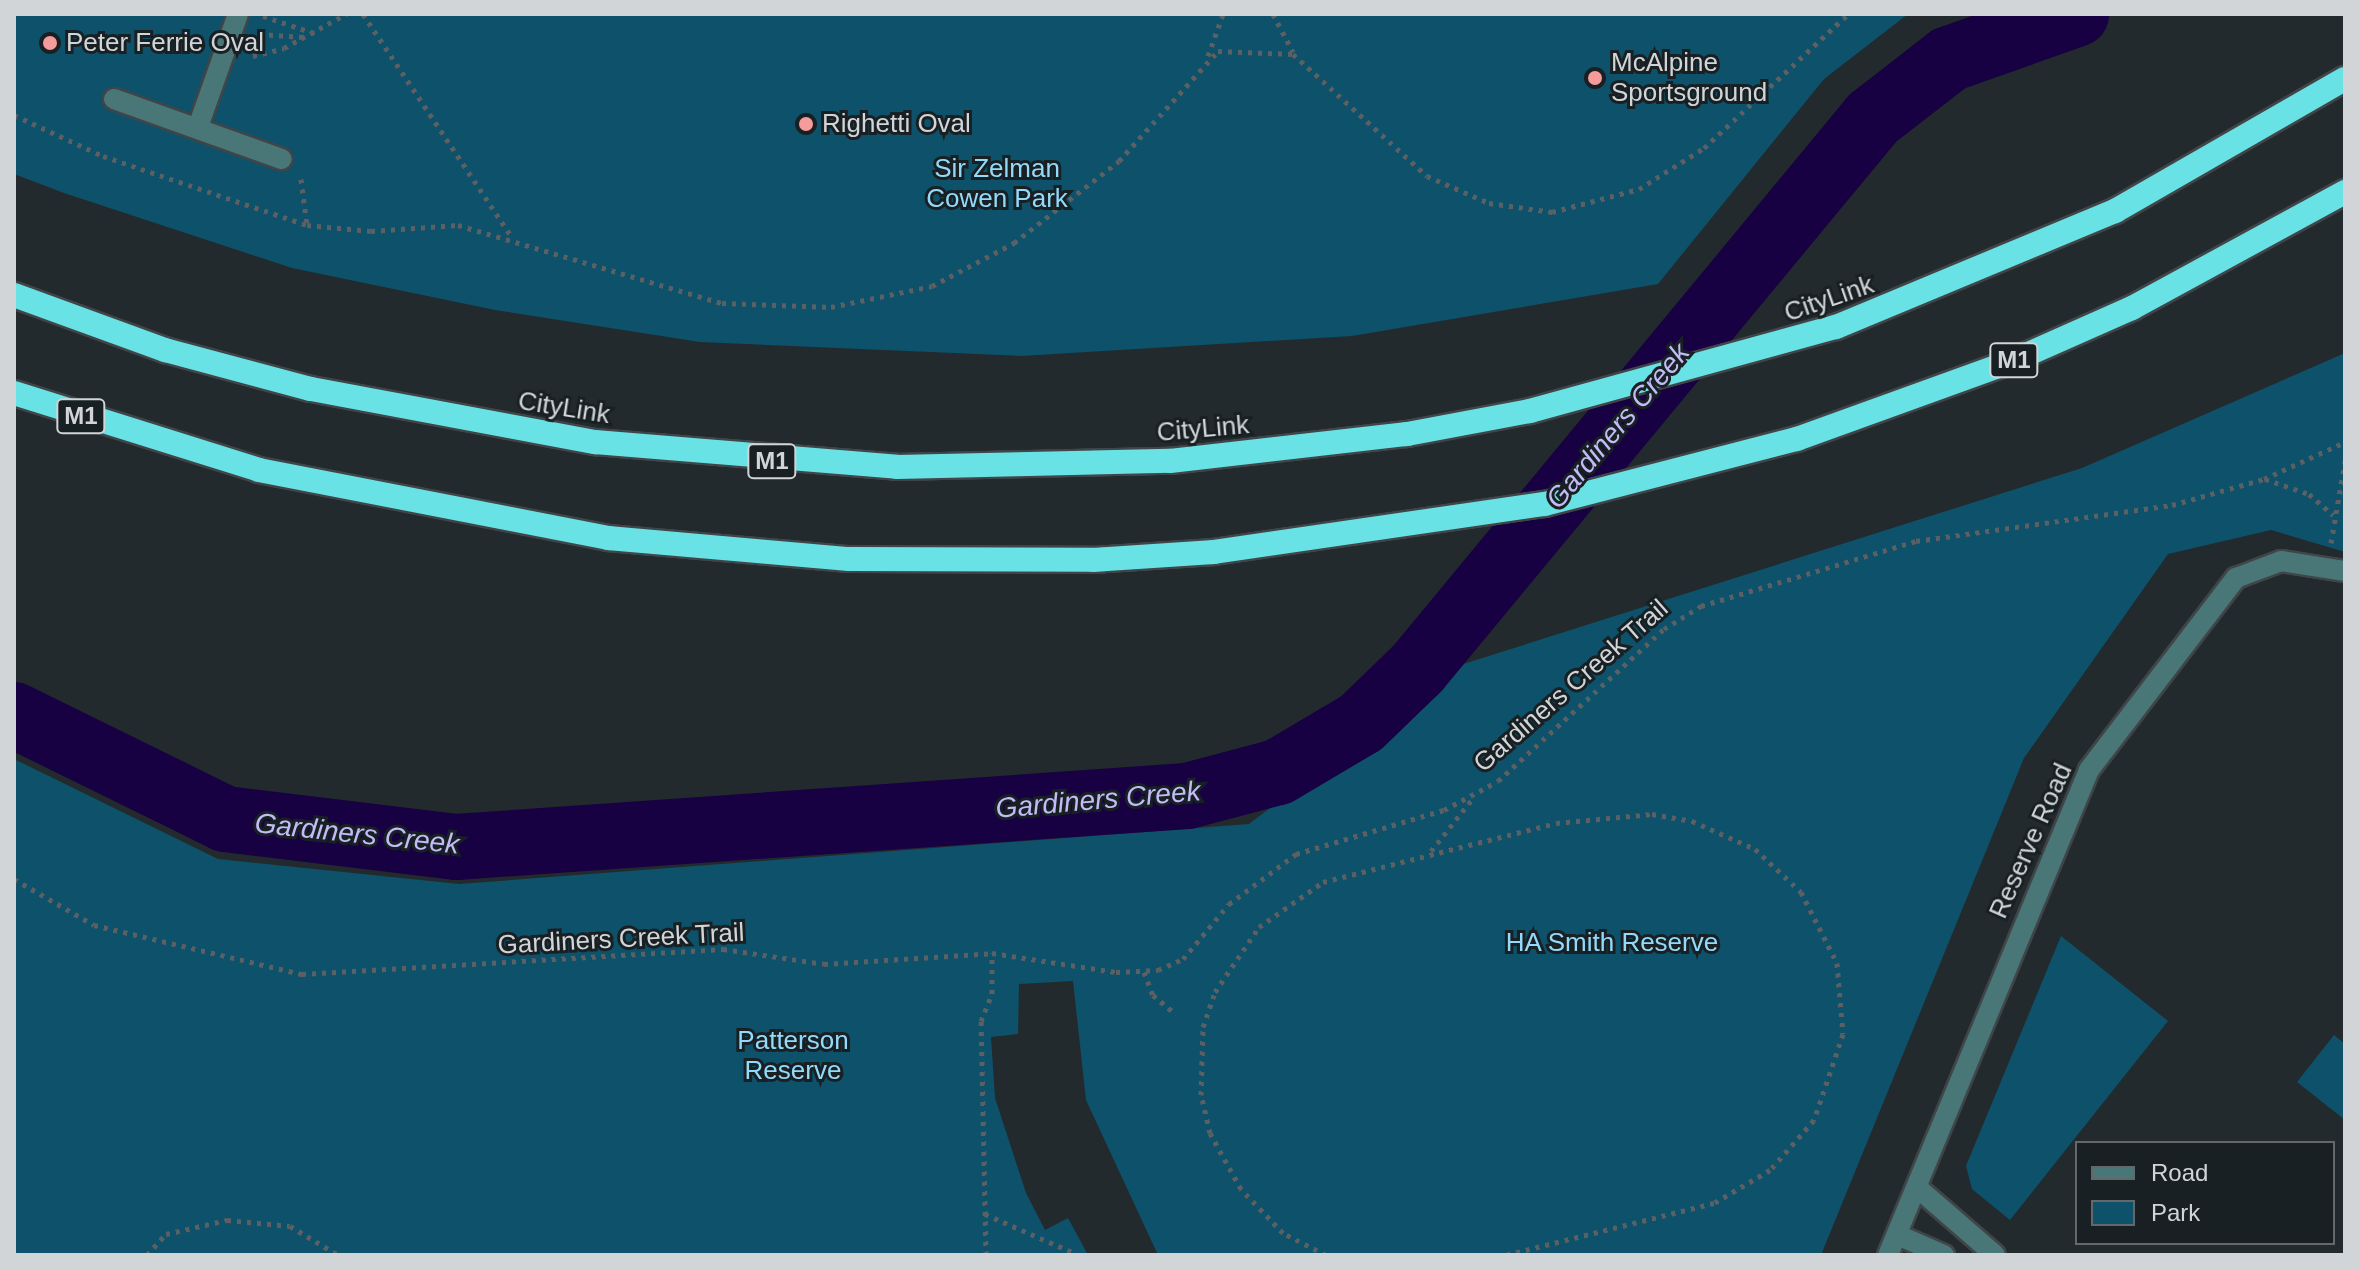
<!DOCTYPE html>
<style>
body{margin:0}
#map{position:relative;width:2359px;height:1269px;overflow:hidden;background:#232a2d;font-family:Helvetica,sans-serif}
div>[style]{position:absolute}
.green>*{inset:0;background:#0d526a}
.river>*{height:66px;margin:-33px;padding:0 33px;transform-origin:33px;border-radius:33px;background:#170142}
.path>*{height:5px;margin-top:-2.5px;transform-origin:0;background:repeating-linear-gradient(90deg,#5a6063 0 4px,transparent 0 10px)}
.roads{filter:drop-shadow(2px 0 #3f4548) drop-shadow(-2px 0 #3f4548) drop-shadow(0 2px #3f4548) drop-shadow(0 -2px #3f4548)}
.minor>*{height:20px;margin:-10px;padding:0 10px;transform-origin:10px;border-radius:10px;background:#497677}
.highway>*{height:24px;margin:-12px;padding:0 12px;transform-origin:12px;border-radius:12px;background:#68e2e5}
.dots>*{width:22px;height:22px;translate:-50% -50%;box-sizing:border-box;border:4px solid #192023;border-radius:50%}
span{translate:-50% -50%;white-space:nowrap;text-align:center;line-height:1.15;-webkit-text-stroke:6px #192023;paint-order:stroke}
.shield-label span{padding:2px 6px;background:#192023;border:2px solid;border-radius:6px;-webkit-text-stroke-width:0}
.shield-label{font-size:24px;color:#d1d5d8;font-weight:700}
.poi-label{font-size:26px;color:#d1d5d8}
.left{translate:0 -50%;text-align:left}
.park-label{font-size:26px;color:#93dafa}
.street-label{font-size:26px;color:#d1d5d8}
.water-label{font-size:28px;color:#c1bcf8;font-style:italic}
.frame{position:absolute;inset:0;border:16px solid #d1d5d8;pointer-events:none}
.legend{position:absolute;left:2075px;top:1141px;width:260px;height:104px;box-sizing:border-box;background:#192023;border:2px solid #63686b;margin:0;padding:10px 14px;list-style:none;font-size:24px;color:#d1d5d8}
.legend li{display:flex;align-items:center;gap:16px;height:40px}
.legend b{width:40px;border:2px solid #63686b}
</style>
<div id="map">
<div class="green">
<div style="clip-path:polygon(14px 14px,1908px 14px,1824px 79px,1658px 284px,1352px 336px,1021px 356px,700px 342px,495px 310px,292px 268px,64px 193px,14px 174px)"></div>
<div style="clip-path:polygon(2345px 353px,2345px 552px,2271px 530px,2168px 554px,2024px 758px,1821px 1255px,1158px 1255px,1086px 1100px,1073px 981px,1019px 984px,1018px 1034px,991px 1037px,995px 1098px,1026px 1193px,1045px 1230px,1068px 1218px,1088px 1255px,14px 1255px,14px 759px,218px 859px,459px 884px,1249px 824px,1454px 667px,2082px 468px)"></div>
<div style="clip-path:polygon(2061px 936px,2168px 1021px,2010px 1220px,1972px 1189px,1966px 1166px)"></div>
<div style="clip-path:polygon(2334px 1035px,2345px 1044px,2345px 1120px,2297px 1082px)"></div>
</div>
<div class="river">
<div style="left:14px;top:715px;width:235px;rotate:26.2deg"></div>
<div style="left:225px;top:819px;width:233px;rotate:6.9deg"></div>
<div style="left:456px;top:847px;width:733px;rotate:-3.99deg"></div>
<div style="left:1187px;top:796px;width:94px;rotate:-14.8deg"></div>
<div style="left:1278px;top:772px;width:96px;rotate:-30.6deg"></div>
<div style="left:1361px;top:723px;width:78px;rotate:-44deg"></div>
<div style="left:1417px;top:669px;width:715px;rotate:-50.39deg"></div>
<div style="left:1873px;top:118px;width:96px;rotate:-37.8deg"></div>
<div style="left:1949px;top:59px;width:135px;rotate:-19.5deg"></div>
</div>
<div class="path">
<div style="left:363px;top:14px;width:267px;rotate:56.3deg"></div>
<div style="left:1273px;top:14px;width:43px;rotate:62.2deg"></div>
<div style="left:263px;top:16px;width:54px;rotate:18.4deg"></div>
<div style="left:259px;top:34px;width:45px;rotate:3.8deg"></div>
<div style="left:253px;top:56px;width:32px;rotate:-14deg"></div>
<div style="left:284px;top:48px;width:71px;rotate:-28.7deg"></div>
<div style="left:1208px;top:56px;width:45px;rotate:-70.3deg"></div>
<div style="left:14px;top:115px;width:98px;rotate:24.7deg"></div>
<div style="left:103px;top:156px;width:215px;rotate:18.7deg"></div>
<div style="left:307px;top:225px;width:64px;rotate:5.4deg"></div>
<div style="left:371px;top:231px;width:87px;rotate:-3.9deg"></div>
<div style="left:458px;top:225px;width:275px;rotate:16.5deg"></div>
<div style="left:722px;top:303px;width:109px;rotate:2.1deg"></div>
<div style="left:831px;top:307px;width:103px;rotate:-11.7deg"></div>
<div style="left:932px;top:286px;width:93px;rotate:-27.7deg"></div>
<div style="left:1014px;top:243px;width:133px;rotate:-38deg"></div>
<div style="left:1119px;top:161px;width:148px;rotate:-48deg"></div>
<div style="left:1218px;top:51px;width:75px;rotate:2.3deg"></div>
<div style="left:1293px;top:54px;width:181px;rotate:42.3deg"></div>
<div style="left:1427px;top:176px;width:68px;rotate:23.5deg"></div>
<div style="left:1489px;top:203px;width:64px;rotate:8.1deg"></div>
<div style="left:1552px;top:212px;width:90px;rotate:-14.8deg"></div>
<div style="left:1639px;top:189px;width:77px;rotate:-32.2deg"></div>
<div style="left:1704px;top:148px;width:197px;rotate:-42.9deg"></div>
<div style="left:301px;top:179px;width:46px;rotate:82.6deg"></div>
<div style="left:2265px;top:479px;width:46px;rotate:18.8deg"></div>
<div style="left:2309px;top:494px;width:32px;rotate:41deg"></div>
<div style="left:2331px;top:543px;width:83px;rotate:-80.3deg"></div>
<div style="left:1431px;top:851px;width:69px;rotate:-51.5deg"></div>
<div style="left:14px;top:879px;width:92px;rotate:29.9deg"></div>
<div style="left:94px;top:925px;width:214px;rotate:13.3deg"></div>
<div style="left:302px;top:974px;width:422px;rotate:-3.4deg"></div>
<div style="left:723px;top:949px;width:102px;rotate:8.4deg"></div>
<div style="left:824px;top:964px;width:168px;rotate:-3.7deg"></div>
<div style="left:992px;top:953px;width:125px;rotate:8.7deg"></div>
<div style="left:1116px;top:972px;width:42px;rotate:-2.7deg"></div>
<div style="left:1158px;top:970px;width:27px;rotate:-24deg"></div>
<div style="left:1183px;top:959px;width:72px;rotate:-50.1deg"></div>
<div style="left:1229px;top:904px;width:84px;rotate:-36.7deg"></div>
<div style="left:1296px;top:854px;width:154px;rotate:-16.6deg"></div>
<div style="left:1444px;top:810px;width:61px;rotate:-28.2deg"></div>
<div style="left:1498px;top:781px;width:225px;rotate:-42.5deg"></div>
<div style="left:1664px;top:629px;width:44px;rotate:-31.9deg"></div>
<div style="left:1701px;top:606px;width:225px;rotate:-16.8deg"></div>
<div style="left:1916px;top:541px;width:259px;rotate:-8deg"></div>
<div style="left:2172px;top:505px;width:96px;rotate:-15.8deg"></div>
<div style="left:2264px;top:479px;width:89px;rotate:-24.6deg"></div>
<div style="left:1144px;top:972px;width:25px;rotate:69deg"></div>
<div style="left:1153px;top:995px;width:30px;rotate:40deg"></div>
<div style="left:985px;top:1214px;width:103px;rotate:23.6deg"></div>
<div style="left:147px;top:1255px;width:28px;rotate:-48deg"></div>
<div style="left:166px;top:1234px;width:63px;rotate:-12.9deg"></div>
<div style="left:227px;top:1220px;width:63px;rotate:5.4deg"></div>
<div style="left:290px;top:1226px;width:56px;rotate:31.1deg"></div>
<div style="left:986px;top:1255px;width:234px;rotate:-91.2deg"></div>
<div style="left:981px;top:1021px;width:29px;rotate:-68deg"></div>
<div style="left:992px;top:994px;width:41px;rotate:-90deg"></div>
<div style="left:1326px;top:1255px;width:48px;rotate:-152.9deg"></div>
<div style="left:1283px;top:1233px;width:61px;rotate:-133.7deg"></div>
<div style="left:1241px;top:1189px;width:64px;rotate:-119deg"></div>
<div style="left:1210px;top:1133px;width:39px;rotate:-103deg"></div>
<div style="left:1201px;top:1095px;width:68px;rotate:-88.3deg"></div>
<div style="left:1203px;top:1027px;width:37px;rotate:-71deg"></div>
<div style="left:1215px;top:992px;width:78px;rotate:-55.9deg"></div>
<div style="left:1259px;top:927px;width:78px;rotate:-35.1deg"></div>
<div style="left:1323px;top:882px;width:240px;rotate:-14.2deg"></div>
<div style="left:1556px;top:823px;width:96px;rotate:-5.4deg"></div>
<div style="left:1652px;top:814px;width:41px;rotate:9.9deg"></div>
<div style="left:1692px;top:821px;width:69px;rotate:24deg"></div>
<div style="left:1755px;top:849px;width:63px;rotate:43.1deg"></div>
<div style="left:1801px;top:892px;width:80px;rotate:63.1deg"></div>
<div style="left:1837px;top:963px;width:71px;rotate:85.2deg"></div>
<div style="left:1843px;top:1034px;width:91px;rotate:108.6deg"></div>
<div style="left:1814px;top:1120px;width:67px;rotate:131.3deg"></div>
<div style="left:1770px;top:1170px;width:65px;rotate:149.5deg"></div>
<div style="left:1714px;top:1203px;width:215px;rotate:166deg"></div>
</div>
<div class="roads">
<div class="minor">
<div style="left:114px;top:99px;width:178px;rotate:19.7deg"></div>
<div style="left:198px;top:127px;width:120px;rotate:-70.5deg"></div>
<div style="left:1920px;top:1190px;width:99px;rotate:40.9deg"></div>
<div style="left:1900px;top:1236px;width:48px;rotate:23.4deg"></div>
<div style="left:1888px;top:1255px;width:525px;rotate:-67.49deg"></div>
<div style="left:2089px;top:770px;width:242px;rotate:-52.6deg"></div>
<div style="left:2236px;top:578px;width:48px;rotate:-20.7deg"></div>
<div style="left:2281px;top:561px;width:65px;rotate:8.9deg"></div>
</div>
<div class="highway">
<div style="left:14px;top:295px;width:161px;rotate:20deg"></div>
<div style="left:165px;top:350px;width:151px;rotate:15deg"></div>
<div style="left:311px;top:389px;width:289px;rotate:10.6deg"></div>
<div style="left:595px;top:442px;width:303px;rotate:4.7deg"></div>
<div style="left:897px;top:467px;width:273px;rotate:-1.3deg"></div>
<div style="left:1170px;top:461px;width:239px;rotate:-6.5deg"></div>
<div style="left:1407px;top:434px;width:125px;rotate:-10.6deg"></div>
<div style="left:1530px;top:411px;width:317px;rotate:-15.4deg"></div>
<div style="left:1836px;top:327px;width:302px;rotate:-22.6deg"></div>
<div style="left:2115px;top:211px;width:265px;rotate:-29.9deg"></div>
<div style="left:14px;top:393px;width:257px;rotate:17.4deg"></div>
<div style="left:259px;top:470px;width:356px;rotate:11deg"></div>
<div style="left:608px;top:538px;width:242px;rotate:5deg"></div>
<div style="left:849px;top:559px;width:244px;rotate:0.2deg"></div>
<div style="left:1093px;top:560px;width:121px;rotate:-3.8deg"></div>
<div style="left:1214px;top:552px;width:334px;rotate:-8.3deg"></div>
<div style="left:1545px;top:504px;width:260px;rotate:-14.5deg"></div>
<div style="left:1797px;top:439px;width:226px;rotate:-19.9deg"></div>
<div style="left:2010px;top:362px;width:133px;rotate:-23.9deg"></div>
<div style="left:2132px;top:308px;width:243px;rotate:-28.6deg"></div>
</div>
</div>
<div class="dots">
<div style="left:50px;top:43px;background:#f59b9c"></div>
<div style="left:1595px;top:78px;background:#f59b9c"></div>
<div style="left:806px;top:124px;background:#f59b9c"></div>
</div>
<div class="shield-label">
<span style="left:2014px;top:360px">M1</span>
<span style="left:81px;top:416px">M1</span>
<span style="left:772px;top:461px">M1</span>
</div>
<div class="poi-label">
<span class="left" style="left:66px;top:43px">Peter Ferrie Oval</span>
<span class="left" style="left:1611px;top:78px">McAlpine<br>Sportsground</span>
<span class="left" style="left:822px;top:124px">Righetti Oval</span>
</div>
<div class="park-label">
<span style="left:997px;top:184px">Sir Zelman<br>Cowen Park</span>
<span style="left:1612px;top:943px">HA Smith Reserve</span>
<span style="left:793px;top:1056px">Patterson<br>Reserve</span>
</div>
<div class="street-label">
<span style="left:1829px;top:299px;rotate:-19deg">CityLink</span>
<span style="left:564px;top:408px;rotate:9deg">CityLink</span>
<span style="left:1203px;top:429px;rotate:-5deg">CityLink</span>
<span style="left:1571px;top:686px;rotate:-41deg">Gardiners Creek Trail</span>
<span style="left:2031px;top:841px;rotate:-66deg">Reserve Road</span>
<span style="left:621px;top:939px;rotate:-3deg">Gardiners Creek Trail</span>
</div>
<div class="water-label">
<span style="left:1618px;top:426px;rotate:-50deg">Gardiners Creek</span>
<span style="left:1098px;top:800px;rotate:-5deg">Gardiners Creek</span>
<span style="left:357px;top:834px;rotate:6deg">Gardiners Creek</span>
</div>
<div class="frame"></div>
<ul class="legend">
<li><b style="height:10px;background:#497677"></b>Road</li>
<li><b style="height:22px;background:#0d526a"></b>Park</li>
</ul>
</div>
